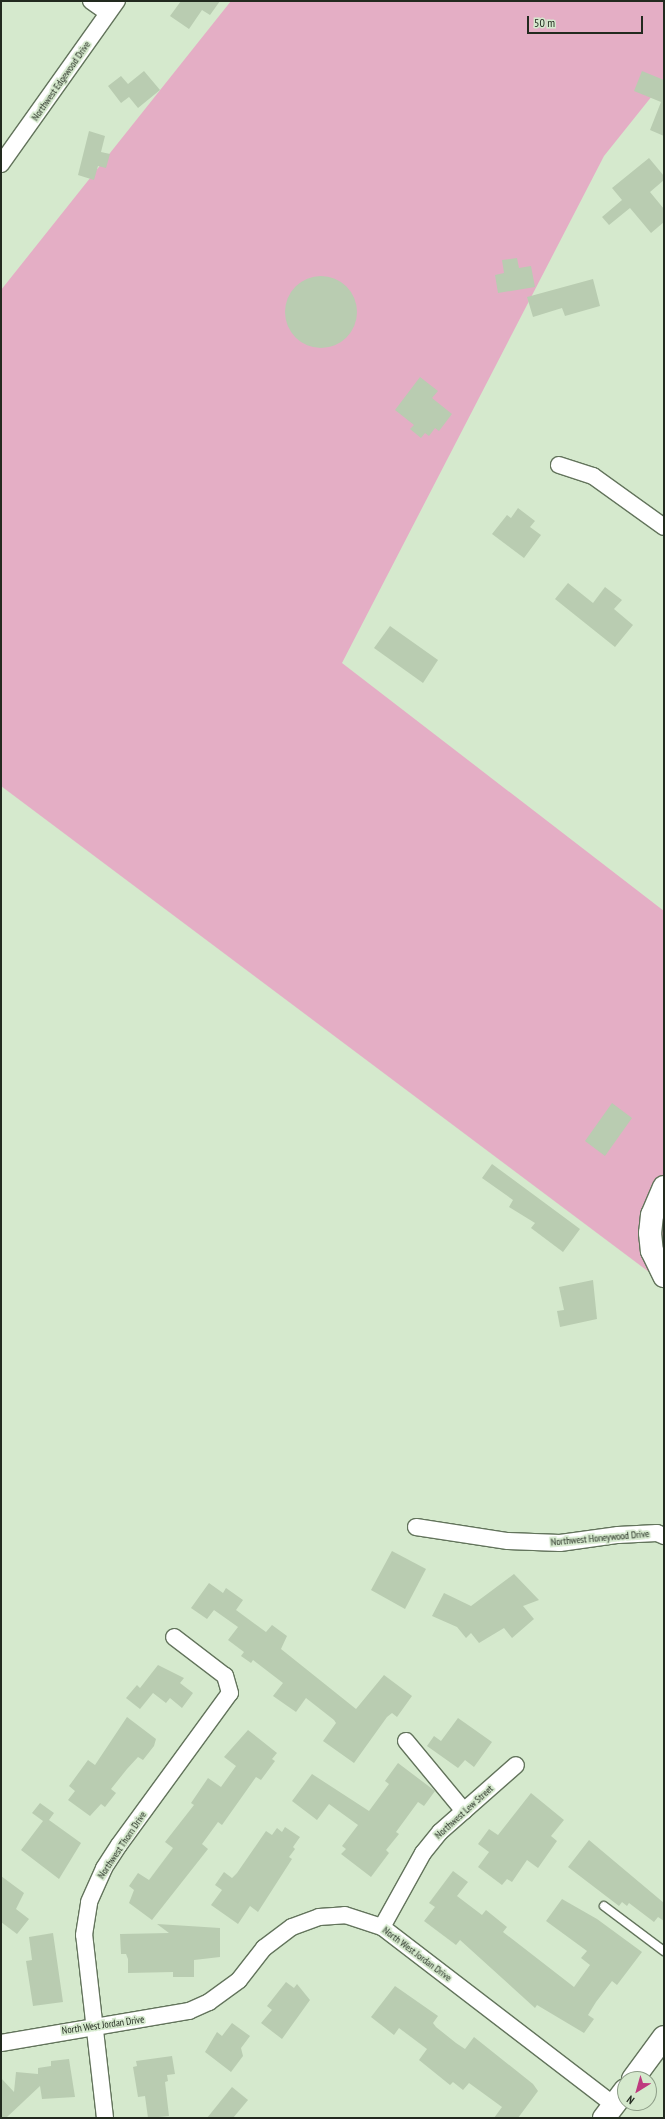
<!DOCTYPE html>
<style>
body{margin:0}
#map{position:relative;width:665px;height:2119px;overflow:hidden;background:#d5e9cd;font-family:"PT Sans Narrow",sans-serif}
div>[style]{position:absolute}
.green>*{inset:0;background:#e4aec5}
.building>*{inset:0;background:#b9ccb1}
.round{border-radius:50%}
.roads{filter:drop-shadow(1px 0 #63745c) drop-shadow(-1px 0 #63745c) drop-shadow(0 1px #63745c) drop-shadow(0 -1px #63745c)}
.lane>*{height:8px;margin:-4px;padding:0 4px;transform-origin:4px;border-radius:4px;background:#fff}
.street>*{height:16px;margin:-8px;padding:0 8px;transform-origin:8px;border-radius:8px;background:#fff}
.secondary>*{height:22px;margin:-11px;padding:0 11px;transform-origin:11px;border-radius:11px;background:#fff}
span{translate:-50% -50%;white-space:nowrap;text-align:center;line-height:1.15;-webkit-text-stroke:3.5px #d5e9cd;paint-order:stroke}
.street-label{font-size:10px;color:#222a1f}
.frame{position:absolute;inset:0;border:2px solid #222a1f;pointer-events:none}
.north{position:absolute;left:617px;top:2071px;width:40px;height:40px;box-sizing:border-box;background:#d5e9cd;border:1px solid #8d9d87;border-radius:50%;rotate:217deg;font-size:11px;font-weight:700;line-height:16px;text-align:center;color:#222a1f}
.north::after{content:'';display:block;margin:auto;width:14px;height:18px;background:#be3a7f;clip-path:polygon(50% 0,100% 100%,50% 72%,0 100%)}
.scale{position:absolute;left:527px;top:16px;width:116px;height:18px;box-sizing:border-box;border:2px solid #222a1f;border-top:0;padding-left:5px;font-size:12px;line-height:14px;white-space:nowrap;color:#222a1f;-webkit-text-stroke:3px #d5e9cd;paint-order:stroke}
</style>
<div id="map">
<div class="green">
<div style="clip-path:polygon(231px 1px,664px 1px,664px 81px,604px 156px,342px 663px,664px 911px,664px 1268px,657px 1278px,1px 786px,1px 290px)"></div>
</div>
<div class="building">
<div style="clip-path:polygon(181px 1px,220px 1px,210px 15px,202px 10px,189px 29px,170px 16px)"></div>
<div style="clip-path:polygon(144px 71px,160px 90px,138px 108px,129px 97px,121px 103px,108px 86px,121px 76px,128px 84px)"></div>
<div style="clip-path:polygon(642px 71px,664px 80px,664px 136px,650px 130px,661px 102px,634px 91px)"></div>
<div style="clip-path:polygon(89px 131px,105px 136px,101px 152px,110px 154px,106px 168px,98px 166px,94px 180px,78px 175px)"></div>
<div style="clip-path:polygon(649px 158px,664px 176px,664px 180px,650px 192px,664px 209px,664px 222px,651px 233px,630px 208px,609px 225px,602px 217px,622px 200px,612px 188px)"></div>
<div style="clip-path:polygon(517px 258px,519px 268px,531px 266px,535px 287px,498px 293px,495px 275px,504px 273px,502px 260px)"></div>
<div class="round" style="left:285px;top:276px;width:72px;height:72px"></div>
<div style="clip-path:polygon(593px 279px,600px 306px,565px 316px,562px 308px,533px 317px,527px 297px)"></div>
<div style="clip-path:polygon(420px 377px,438px 391px,432px 398px,452px 414px,439px 431px,435px 428px,429px 436px,425px 433px,421px 438px,410px 429px,414px 425px,395px 410px)"></div>
<div style="clip-path:polygon(518px 508px,535px 521px,530px 527px,541px 535px,524px 558px,492px 534px,507px 515px,511px 518px)"></div>
<div style="clip-path:polygon(568px 583px,593px 603px,605px 587px,622px 600px,614px 609px,633px 625px,615px 647px,555px 599px)"></div>
<div style="clip-path:polygon(390px 626px,438px 660px,423px 683px,374px 648px)"></div>
<div style="clip-path:polygon(612px 1103px,632px 1118px,605px 1156px,585px 1141px)"></div>
<div style="clip-path:polygon(492px 1164px,580px 1229px,563px 1252px,531px 1228px,535px 1223px,509px 1207px,513px 1200px,482px 1178px)"></div>
<div style="clip-path:polygon(593px 1280px,597px 1319px,560px 1327px,557px 1311px,564px 1310px,559px 1287px)"></div>
<div style="clip-path:polygon(392px 1551px,426px 1569px,405px 1609px,371px 1590px)"></div>
<div style="clip-path:polygon(514px 1574px,539px 1600px,523px 1606px,534px 1619px,512px 1638px,504px 1628px,479px 1643px,471px 1633px,466px 1638px,457px 1627px,432px 1616px,444px 1593px,471px 1606px)"></div>
<div style="clip-path:polygon(209px 1583px,223px 1593px,226px 1588px,243px 1600px,236px 1610px,266px 1632px,272px 1625px,287px 1636px,281px 1649px,356px 1709px,384px 1675px,412px 1696px,397px 1717px,392px 1713px,387px 1717px,354px 1763px,323px 1741px,336px 1723px,334px 1720px,306px 1698px,296px 1712px,273px 1696px,283px 1683px,253px 1660px,251px 1663px,241px 1656px,244px 1652px,228px 1640px,238px 1627px,214px 1610px,207px 1619px,191px 1608px)"></div>
<div style="clip-path:polygon(158px 1665px,184px 1678px,180px 1683px,193px 1693px,182px 1708px,170px 1698px,166px 1703px,153px 1693px,140px 1709px,126px 1698px,137px 1685px,140px 1688px)"></div>
<div style="clip-path:polygon(127px 1717px,156px 1739px,154px 1746px,143px 1760px,138px 1757px,127px 1769px,111px 1789px,116px 1793px,105px 1807px,101px 1804px,90px 1816px,68px 1800px,75px 1791px,69px 1786px,88px 1760px,95px 1765px)"></div>
<div style="clip-path:polygon(458px 1718px,492px 1742px,474px 1767px,465px 1760px,458px 1768px,427px 1746px,434px 1736px,441px 1741px)"></div>
<div style="clip-path:polygon(248px 1730px,277px 1753px,272px 1759px,275px 1761px,261px 1780px,256px 1777px,222px 1825px,218px 1822px,202px 1844px,208px 1849px,152px 1920px,129px 1903px,134px 1890px,129px 1886px,138px 1873px,149px 1880px,173px 1848px,165px 1842px,194px 1805px,191px 1803px,208px 1778px,221px 1787px,236px 1766px,224px 1757px)"></div>
<div style="clip-path:polygon(398px 1763px,435px 1791px,424px 1806px,418px 1802px,396px 1832px,399px 1834px,386px 1850px,389px 1853px,371px 1877px,341px 1854px,346px 1849px,342px 1846px,358px 1825px,329px 1804px,317px 1820px,292px 1801px,312px 1774px,369px 1811px,389px 1784px,385px 1781px)"></div>
<div style="clip-path:polygon(531px 1793px,564px 1820px,551px 1836px,557px 1841px,538px 1868px,527px 1860px,512px 1882px,507px 1879px,502px 1885px,478px 1867px,489px 1852px,478px 1844px,489px 1829px,498px 1835px)"></div>
<div style="clip-path:polygon(40px 1803px,54px 1813px,49px 1820px,81px 1843px,59px 1879px,21px 1850px,43px 1821px,32px 1813px)"></div>
<div style="clip-path:polygon(285px 1827px,300px 1837px,293px 1847px,295px 1849px,289px 1857px,292px 1859px,258px 1912px,250px 1906px,238px 1924px,211px 1905px,222px 1890px,215px 1885px,224px 1872px,232px 1878px,237px 1873px,266px 1831px,272px 1835px,277px 1828px,282px 1832px)"></div>
<div style="clip-path:polygon(589px 1840px,664px 1903px,664px 1921px,658px 1917px,654px 1922px,629px 1903px,627px 1906px,622px 1902px,619px 1906px,568px 1867px)"></div>
<div style="clip-path:polygon(453px 1871px,468px 1882px,457px 1896px,482px 1915px,486px 1910px,507px 1927px,503px 1932px,574px 1987px,590px 1965px,581px 1958px,587px 1951px,546px 1921px,562px 1899px,597px 1919px,642px 1952px,617px 1985px,612px 1981px,596px 2002px,588px 2015px,594px 2019px,584px 2033px,537px 2005px,535px 2008px,460px 1940px,456px 1945px,424px 1921px,435px 1907px,429px 1903px)"></div>
<div style="clip-path:polygon(1px 1876px,24px 1893px,16px 1909px,29px 1919px,17px 1934px,1px 1922px)"></div>
<div style="clip-path:polygon(157px 1924px,220px 1928px,220px 1957px,194px 1960px,194px 1977px,173px 1977px,173px 1972px,128px 1973px,128px 1959px,126px 1954px,121px 1954px,120px 1934px,169px 1933px)"></div>
<div style="clip-path:polygon(53px 1933px,63px 2002px,33px 2006px,26px 1961px,32px 1960px,29px 1937px)"></div>
<div style="clip-path:polygon(286px 1982px,294px 1988px,297px 1984px,310px 2000px,282px 2039px,261px 2023px,272px 2010px,267px 2006px)"></div>
<div style="clip-path:polygon(395px 1986px,438px 2016px,433px 2023px,436px 2027px,456px 2043px,465px 2049px,474px 2037px,533px 2084px,538px 2091px,518px 2118px,494px 2118px,502px 2107px,469px 2083px,463px 2090px,453px 2082px,450px 2085px,419px 2060px,427px 2049px,399px 2028px,394px 2035px,371px 2017px)"></div>
<div style="clip-path:polygon(232px 2023px,250px 2036px,241px 2048px,243px 2056px,231px 2072px,205px 2052px,217px 2032px,222px 2036px)"></div>
<div style="clip-path:polygon(172px 2056px,175px 2074px,167px 2075px,168px 2081px,165px 2082px,169px 2116px,148px 2118px,145px 2096px,138px 2097px,133px 2067px,137px 2066px,136px 2061px)"></div>
<div style="clip-path:polygon(69px 2059px,75px 2097px,42px 2099px,40px 2086px,6px 2118px,1px 2118px,1px 2078px,14px 2092px,16px 2072px,38px 2074px,38px 2068px,51px 2066px,51px 2061px)"></div>
<div style="clip-path:polygon(232px 2087px,248px 2100px,233px 2118px,207px 2118px)"></div>
</div>
<div class="roads">
<div class="lane">
<div style="left:604px;top:1906px;width:75px;rotate:36.9deg"></div>
</div>
<div class="street">
<div style="left:91px;top:1px;width:19px;rotate:35deg"></div>
<div style="left:1px;top:164px;width:200px;rotate:-54.6deg"></div>
<div style="left:559px;top:465px;width:36px;rotate:18deg"></div>
<div style="left:593px;top:476px;width:87px;rotate:35.7deg"></div>
<div style="left:416px;top:1527px;width:93px;rotate:8.7deg"></div>
<div style="left:508px;top:1541px;width:52px;rotate:2.2deg"></div>
<div style="left:560px;top:1543px;width:59px;rotate:-7.9deg"></div>
<div style="left:618px;top:1535px;width:39px;rotate:-3deg"></div>
<div style="left:657px;top:1533px;width:8px;rotate:23deg"></div>
<div style="left:406px;top:1741px;width:91px;rotate:50.4deg"></div>
<div style="left:382px;top:1927px;width:85px;rotate:-61deg"></div>
<div style="left:423px;top:1853px;width:27px;rotate:-51deg"></div>
<div style="left:440px;top:1832px;width:101px;rotate:-41.4deg"></div>
<div style="left:1px;top:2043px;width:191px;rotate:-9.7deg"></div>
<div style="left:189px;top:2011px;width:22px;rotate:-24deg"></div>
<div style="left:209px;top:2002px;width:37px;rotate:-36deg"></div>
<div style="left:239px;top:1980px;width:41px;rotate:-52deg"></div>
<div style="left:264px;top:1948px;width:35px;rotate:-37deg"></div>
<div style="left:292px;top:1927px;width:29px;rotate:-20deg"></div>
<div style="left:319px;top:1917px;width:26px;rotate:-4deg"></div>
<div style="left:345px;top:1915px;width:39px;rotate:18deg"></div>
<div style="left:382px;top:1927px;width:292px;rotate:37.5deg"></div>
<div style="left:105px;top:2118px;width:184px;rotate:-96.5deg"></div>
<div style="left:84px;top:1935px;width:33px;rotate:-81deg"></div>
<div style="left:89px;top:1902px;width:37px;rotate:-66deg"></div>
<div style="left:104px;top:1868px;width:27px;rotate:-57deg"></div>
<div style="left:119px;top:1845px;width:188px;rotate:-53.9deg"></div>
<div style="left:230px;top:1693px;width:18px;rotate:-106deg"></div>
<div style="left:225px;top:1676px;width:64px;rotate:-142.6deg"></div>
</div>
<div class="secondary">
<div style="left:664px;top:1187px;width:30px;rotate:113deg"></div>
<div style="left:652px;top:1215px;width:18px;rotate:96deg"></div>
<div style="left:650px;top:1233px;width:18px;rotate:84deg"></div>
<div style="left:652px;top:1251px;width:28px;rotate:64deg"></div>
<div style="left:633px;top:2079px;width:52px;rotate:-53.6deg"></div>
<div style="left:604px;top:2118px;width:35px;rotate:-53deg"></div>
</div>
</div>
<div class="street-label">
<span style="left:61px;top:81px;rotate:-55deg">Northwest Edgewood Drive</span>
<span style="left:600px;top:1538px;rotate:-5deg">Northwest Honeywood Drive</span>
<span style="left:464px;top:1812px;rotate:-42deg">Northwest Lew Street</span>
<span style="left:122px;top:1845px;rotate:-56deg">Northwest Thorn Drive</span>
<span style="left:417px;top:1954px;rotate:37deg">North West Jordan Drive</span>
<span style="left:103px;top:2025px;rotate:-8deg">North West Jordan Drive</span>
</div>
<div class="frame"></div>
<div class="north">N</div>
<div class="scale">50 m</div>
</div>
